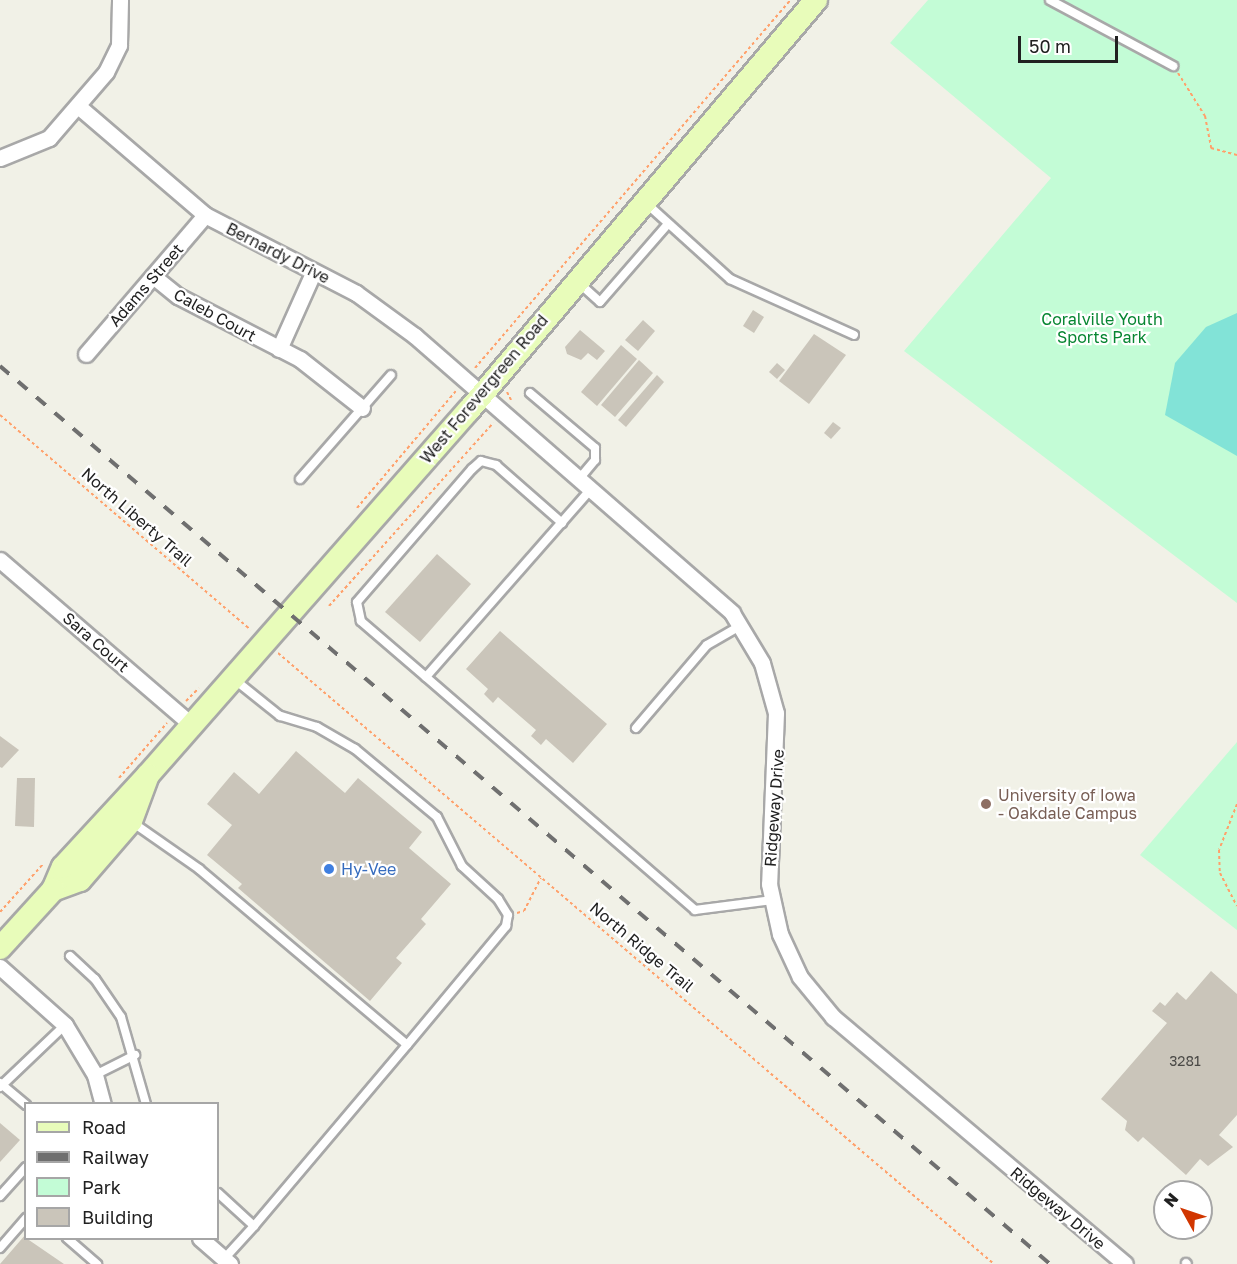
<!DOCTYPE html>
<style>
body{margin:0}
#map{position:relative;width:1237px;height:1264px;overflow:hidden;background:#f1f1e7;font-family:"Golos Text",sans-serif}
div>[style]{position:absolute}
.park>*{inset:0;background:#c3fcd6}
.pitch>*{inset:0;background:#82e3d7}
.building>*{inset:0;background:#cac5ba}
.path>*{height:2px;margin-top:-1px;transform-origin:0;background:repeating-linear-gradient(90deg,#ffa06a 0 3px,transparent 0 6px)}
.roads{filter:drop-shadow(2px 0 #a8a8a8) drop-shadow(-2px 0 #a8a8a8) drop-shadow(0 2px #a8a8a8) drop-shadow(0 -2px #a8a8a8)}
.lane>*{height:8px;margin:-4px;padding:0 4px;transform-origin:4px;border-radius:4px;background:#fff}
.street>*{height:15px;margin:-7.5px;padding:0 7.5px;transform-origin:7.5px;border-radius:7.5px;background:#fff}
.secondary>*{height:22px;margin:-11px;padding:0 11px;transform-origin:11px;border-radius:11px;background:#e8fcba}
.rail>*{height:4px;margin-top:-2px;transform-origin:0;background:repeating-linear-gradient(90deg,#6f6f6f 0 12px,transparent 0 24px)}
.dots>*{width:16px;height:16px;translate:-50% -50%;box-sizing:border-box;border:3px solid #fff;border-radius:50%}
span{translate:-50% -50%;white-space:nowrap;text-align:center;line-height:1.15;-webkit-text-stroke:4.5px #fff;paint-order:stroke}
.number-label{font-size:14px;color:#4b4a47}
.number-label span{-webkit-text-stroke-width:0}
.street-label{font-size:16px;color:#212121}
.park-label{font-size:16px;color:#078632}
.education-label{font-size:16px;color:#785e54}
.left{translate:0 -50%;text-align:left}
.shop-label{font-size:16px;color:#366cbe}
.legend{position:absolute;left:24px;top:1102px;width:195px;height:138px;box-sizing:border-box;background:#fff;border:2px solid #a6a6a6;margin:0;padding:8px 10px;list-style:none;font-size:18px;color:#212121}
.legend li{display:flex;align-items:center;gap:12px;height:30px}
.legend b{width:30px;border:2px solid #a6a6a6}
.north{position:absolute;left:1153px;top:1180px;width:60px;height:60px;box-sizing:border-box;background:#fff;border:2px solid #a6a6a6;border-radius:50%;rotate:310deg;font-size:16px;font-weight:700;line-height:24px;text-align:center;color:#212121}
.north::after{content:'';display:block;margin:auto;width:21px;height:27px;background:#d13600;clip-path:polygon(50% 0,100% 100%,50% 72%,0 100%)}
.scale{position:absolute;left:1018px;top:36px;width:100px;height:27px;box-sizing:border-box;border:3px solid #212121;border-top:0;padding-left:8px;font-size:18px;line-height:21px;white-space:nowrap;color:#212121;-webkit-text-stroke:4px #fff;paint-order:stroke}
</style>
<div id="map">
<div class="park">
<div style="clip-path:polygon(928px 0,1237px 0,1237px 603px,904px 351px,1051px 178px,890px 43px)"></div>
<div style="clip-path:polygon(1237px 742px,1237px 930px,1140px 855px)"></div>
</div>
<div class="pitch">
<div style="clip-path:polygon(1237px 313px,1237px 456px,1165px 415px,1175px 363px,1206px 327px)"></div>
</div>
<div class="building">
<div style="clip-path:polygon(753px 310px,764px 317px,754px 333px,743px 326px)"></div>
<div style="clip-path:polygon(643px 320px,655px 331px,638px 351px,625px 340px)"></div>
<div style="clip-path:polygon(580px 330px,605px 351px,597px 360px,588px 353px,581px 360px,567px 354px,565px 347px)"></div>
<div style="clip-path:polygon(814px 334px,846px 355px,809px 404px,779px 381px)"></div>
<div style="clip-path:polygon(621px 345px,637px 359px,597px 406px,581px 392px)"></div>
<div style="clip-path:polygon(639px 360px,653px 373px,615px 417px,601px 405px)"></div>
<div style="clip-path:polygon(777px 363px,785px 370px,777px 379px,769px 372px)"></div>
<div style="clip-path:polygon(657px 375px,664px 382px,626px 427px,618px 420px)"></div>
<div style="clip-path:polygon(833px 422px,841px 428px,831px 439px,824px 433px)"></div>
<div style="clip-path:polygon(437px 554px,471px 584px,420px 642px,385px 612px)"></div>
<div style="clip-path:polygon(500px 631px,607px 724px,573px 763px,546px 739px,541px 745px,531px 736px,536px 730px,498px 697px,493px 703px,484px 694px,488px 689px,466px 669px)"></div>
<div style="clip-path:polygon(0 736px,19px 750px,2px 768px,0 767px)"></div>
<div style="clip-path:polygon(296px 751px,345px 793px,358px 778px,422px 832px,409px 848px,451px 884px,421px 919px,426px 924px,396px 958px,402px 963px,370px 1001px,238px 888px,242px 884px,207px 855px,232px 825px,207px 804px,234px 772px,259px 794px)"></div>
<div style="clip-path:polygon(17px 778px,35px 778px,34px 827px,15px 826px)"></div>
<div style="clip-path:polygon(1211px 971px,1237px 994px,1237px 1115px,1219px 1135px,1233px 1147px,1208px 1166px,1200px 1159px,1186px 1175px,1143px 1137px,1138px 1142px,1125px 1130px,1127px 1121px,1101px 1099px,1167px 1023px,1152px 1011px,1160px 1002px,1165px 1006px,1177px 992px,1186px 1000px)"></div>
<div style="clip-path:polygon(0 1123px,20px 1140px,0 1162px)"></div>
<div style="clip-path:polygon(26px 1234px,26px 1238px,64px 1264px,0 1264px)"></div>
</div>
<div class="path">
<div style="left:1178px;top:73px;width:51px;rotate:57.9deg"></div>
<div style="left:1205px;top:116px;width:33px;rotate:79deg"></div>
<div style="left:1211px;top:148px;width:27px;rotate:15deg"></div>
<div style="left:475px;top:368px;width:484px;rotate:-49.4deg"></div>
<div style="left:507px;top:392px;width:9px;rotate:63deg"></div>
<div style="left:0;top:415px;width:330px;rotate:40.6deg"></div>
<div style="left:357px;top:508px;width:153px;rotate:-49.8deg"></div>
<div style="left:329px;top:606px;width:246px;rotate:-48.1deg"></div>
<div style="left:278px;top:653px;width:941px;rotate:40.48deg"></div>
<div style="left:186px;top:701px;width:18px;rotate:-45deg"></div>
<div style="left:119px;top:778px;width:73px;rotate:-48.9deg"></div>
<div style="left:1237px;top:804px;width:49px;rotate:111.4deg"></div>
<div style="left:1219px;top:850px;width:23px;rotate:88deg"></div>
<div style="left:1220px;top:873px;width:37px;rotate:63deg"></div>
<div style="left:0;top:912px;width:66px;rotate:-48.1deg"></div>
<div style="left:517px;top:913px;width:7px;rotate:-16deg"></div>
<div style="left:524px;top:911px;width:37px;rotate:-63deg"></div>
</div>
<div class="roads">
<div class="lane">
<div style="left:1050px;top:0;width:140px;rotate:28.2deg"></div>
<div style="left:647px;top:204px;width:112px;rotate:42.1deg"></div>
<div style="left:730px;top:279px;width:136px;rotate:24.3deg"></div>
<div style="left:579px;top:283px;width:28px;rotate:42deg"></div>
<div style="left:600px;top:302px;width:102px;rotate:-49deg"></div>
<div style="left:530px;top:393px;width:85px;rotate:40.2deg"></div>
<div style="left:595px;top:448px;width:12px;rotate:90deg"></div>
<div style="left:595px;top:460px;width:25px;rotate:130deg"></div>
<div style="left:300px;top:479px;width:138px;rotate:-48.8deg"></div>
<div style="left:591px;top:489px;width:250px;rotate:131.3deg"></div>
<div style="left:426px;top:677px;width:356px;rotate:40.9deg"></div>
<div style="left:695px;top:910px;width:78px;rotate:-7.4deg"></div>
<div style="left:426px;top:677px;width:86px;rotate:-139.3deg"></div>
<div style="left:361px;top:621px;width:19px;rotate:-102deg"></div>
<div style="left:357px;top:602px;width:176px;rotate:-49.2deg"></div>
<div style="left:472px;top:469px;width:12px;rotate:-42deg"></div>
<div style="left:481px;top:461px;width:16px;rotate:15deg"></div>
<div style="left:496px;top:465px;width:88px;rotate:41.3deg"></div>
<div style="left:636px;top:728px;width:109px;rotate:-49.5deg"></div>
<div style="left:707px;top:645px;width:38px;rotate:-30deg"></div>
<div style="left:132px;top:822px;width:82px;rotate:35deg"></div>
<div style="left:199px;top:869px;width:272px;rotate:40.2deg"></div>
<div style="left:407px;top:1045px;width:155px;rotate:-50.2deg"></div>
<div style="left:506px;top:926px;width:11px;rotate:-80deg"></div>
<div style="left:508px;top:915px;width:19px;rotate:-122deg"></div>
<div style="left:498px;top:899px;width:49px;rotate:-137.5deg"></div>
<div style="left:462px;top:866px;width:55px;rotate:-117deg"></div>
<div style="left:437px;top:817px;width:107px;rotate:-140.3deg"></div>
<div style="left:355px;top:749px;width:44px;rotate:-149.9deg"></div>
<div style="left:317px;top:727px;width:39px;rotate:-163deg"></div>
<div style="left:280px;top:716px;width:59px;rotate:-141.2deg"></div>
<div style="left:70px;top:956px;width:34px;rotate:43deg"></div>
<div style="left:95px;top:979px;width:46px;rotate:55.6deg"></div>
<div style="left:121px;top:1017px;width:91px;rotate:74deg"></div>
<div style="left:95px;top:1075px;width:45px;rotate:-26.6deg"></div>
<div style="left:0;top:1083px;width:34px;rotate:40deg"></div>
<div style="left:0;top:1087px;width:90px;rotate:-43.6deg"></div>
<div style="left:218px;top:1193px;width:49px;rotate:42.5deg"></div>
<div style="left:254px;top:1226px;width:237px;rotate:-49.8deg"></div>
<div style="left:0;top:1196px;width:39px;rotate:-48deg"></div>
<div style="left:67px;top:1238px;width:40px;rotate:41deg"></div>
<div style="left:0;top:1248px;width:40px;rotate:-49deg"></div>
<div style="left:223px;top:1260px;width:46px;rotate:-47.6deg"></div>
<div style="left:1186px;top:1263px;width:1px;rotate:45deg"></div>
</div>
<div class="street">
<div style="left:78px;top:106px;width:167px;rotate:40.6deg"></div>
<div style="left:205px;top:215px;width:170px;rotate:27.3deg"></div>
<div style="left:356px;top:293px;width:73px;rotate:36.1deg"></div>
<div style="left:415px;top:336px;width:421px;rotate:41.1deg"></div>
<div style="left:732px;top:613px;width:58px;rotate:59deg"></div>
<div style="left:762px;top:663px;width:52px;rotate:74.4deg"></div>
<div style="left:776px;top:713px;width:171px;rotate:92.3deg"></div>
<div style="left:769px;top:884px;width:51px;rotate:77.6deg"></div>
<div style="left:780px;top:934px;width:47px;rotate:65.1deg"></div>
<div style="left:800px;top:977px;width:52px;rotate:50.5deg"></div>
<div style="left:833px;top:1017px;width:382px;rotate:40.2deg"></div>
<div style="left:0;top:158px;width:53px;rotate:-22.2deg"></div>
<div style="left:49px;top:138px;width:87px;rotate:-49.2deg"></div>
<div style="left:106px;top:72px;width:30px;rotate:-64deg"></div>
<div style="left:119px;top:45px;width:45px;rotate:-88.7deg"></div>
<div style="left:153px;top:276px;width:32px;rotate:39deg"></div>
<div style="left:178px;top:296px;width:137px;rotate:27.3deg"></div>
<div style="left:300px;top:359px;width:79px;rotate:38.3deg"></div>
<div style="left:279px;top:349px;width:83px;rotate:-65.9deg"></div>
<div style="left:86px;top:354px;width:183px;rotate:-49.4deg"></div>
<div style="left:0;top:560px;width:253px;rotate:40.7deg"></div>
<div style="left:0;top:967px;width:87px;rotate:41.7deg"></div>
<div style="left:65px;top:1025px;width:58px;rotate:59deg"></div>
<div style="left:95px;top:1075px;width:30px;rotate:75deg"></div>
<div style="left:200px;top:1238px;width:40px;rotate:41deg"></div>
</div>
<div class="secondary">
<div style="left:148px;top:775px;width:486px;rotate:-48.7deg"></div>
<div style="left:469px;top:410px;width:537px;rotate:-49.76deg"></div>
<div style="left:148px;top:775px;width:49px;rotate:110.3deg"></div>
<div style="left:131px;top:821px;width:78px;rotate:130.8deg"></div>
<div style="left:80px;top:880px;width:29px;rotate:160deg"></div>
<div style="left:53px;top:890px;width:25px;rotate:-67deg"></div>
<div style="left:63px;top:867px;width:125px;rotate:-47.3deg"></div>
<div style="left:0;top:948px;width:79px;rotate:-47.6deg"></div>
</div>
</div>
<div class="rail">
<div style="left:0;top:366px;width:1382px;rotate:40.54deg"></div>
</div>
<div class="dots">
<div style="left:986px;top:804px;background:#8d6e63"></div>
<div style="left:329px;top:869px;background:#3f7fe0"></div>
</div>
<div class="number-label">
<span style="left:1185px;top:1061px">3281</span>
</div>
<div class="street-label">
<span style="left:278px;top:253px;rotate:27deg">Bernardy Drive</span>
<span style="left:146px;top:285px;rotate:-49deg">Adams Street</span>
<span style="left:215px;top:315px;rotate:29deg">Caleb Court</span>
<span style="left:484px;top:389px;rotate:-50deg">West Forevergreen Road</span>
<span style="left:137px;top:517px;rotate:41deg">North Liberty Trail</span>
<span style="left:96px;top:642px;rotate:41deg">Sara Court</span>
<span style="left:774px;top:808px;rotate:-86deg">Ridgeway Drive</span>
<span style="left:642px;top:947px;rotate:40deg">North Ridge Trail</span>
<span style="left:1058px;top:1208px;rotate:40deg">Ridgeway Drive</span>
</div>
<div class="park-label">
<span style="left:1102px;top:328px">Coralville Youth<br>Sports Park</span>
</div>
<div class="education-label">
<span class="left" style="left:998px;top:804px">University of Iowa<br>- Oakdale Campus</span>
</div>
<div class="shop-label">
<span class="left" style="left:341px;top:869px">Hy-Vee</span>
</div>
<ul class="legend">
<li><b style="height:8px;background:#e8fcba"></b>Road</li>
<li><b style="height:8px;background:#6f6f6f"></b>Railway</li>
<li><b style="height:16px;background:#c3fcd6"></b>Park</li>
<li><b style="height:16px;background:#cac5ba"></b>Building</li>
</ul>
<div class="north">N</div>
<div class="scale">50 m</div>
</div>
